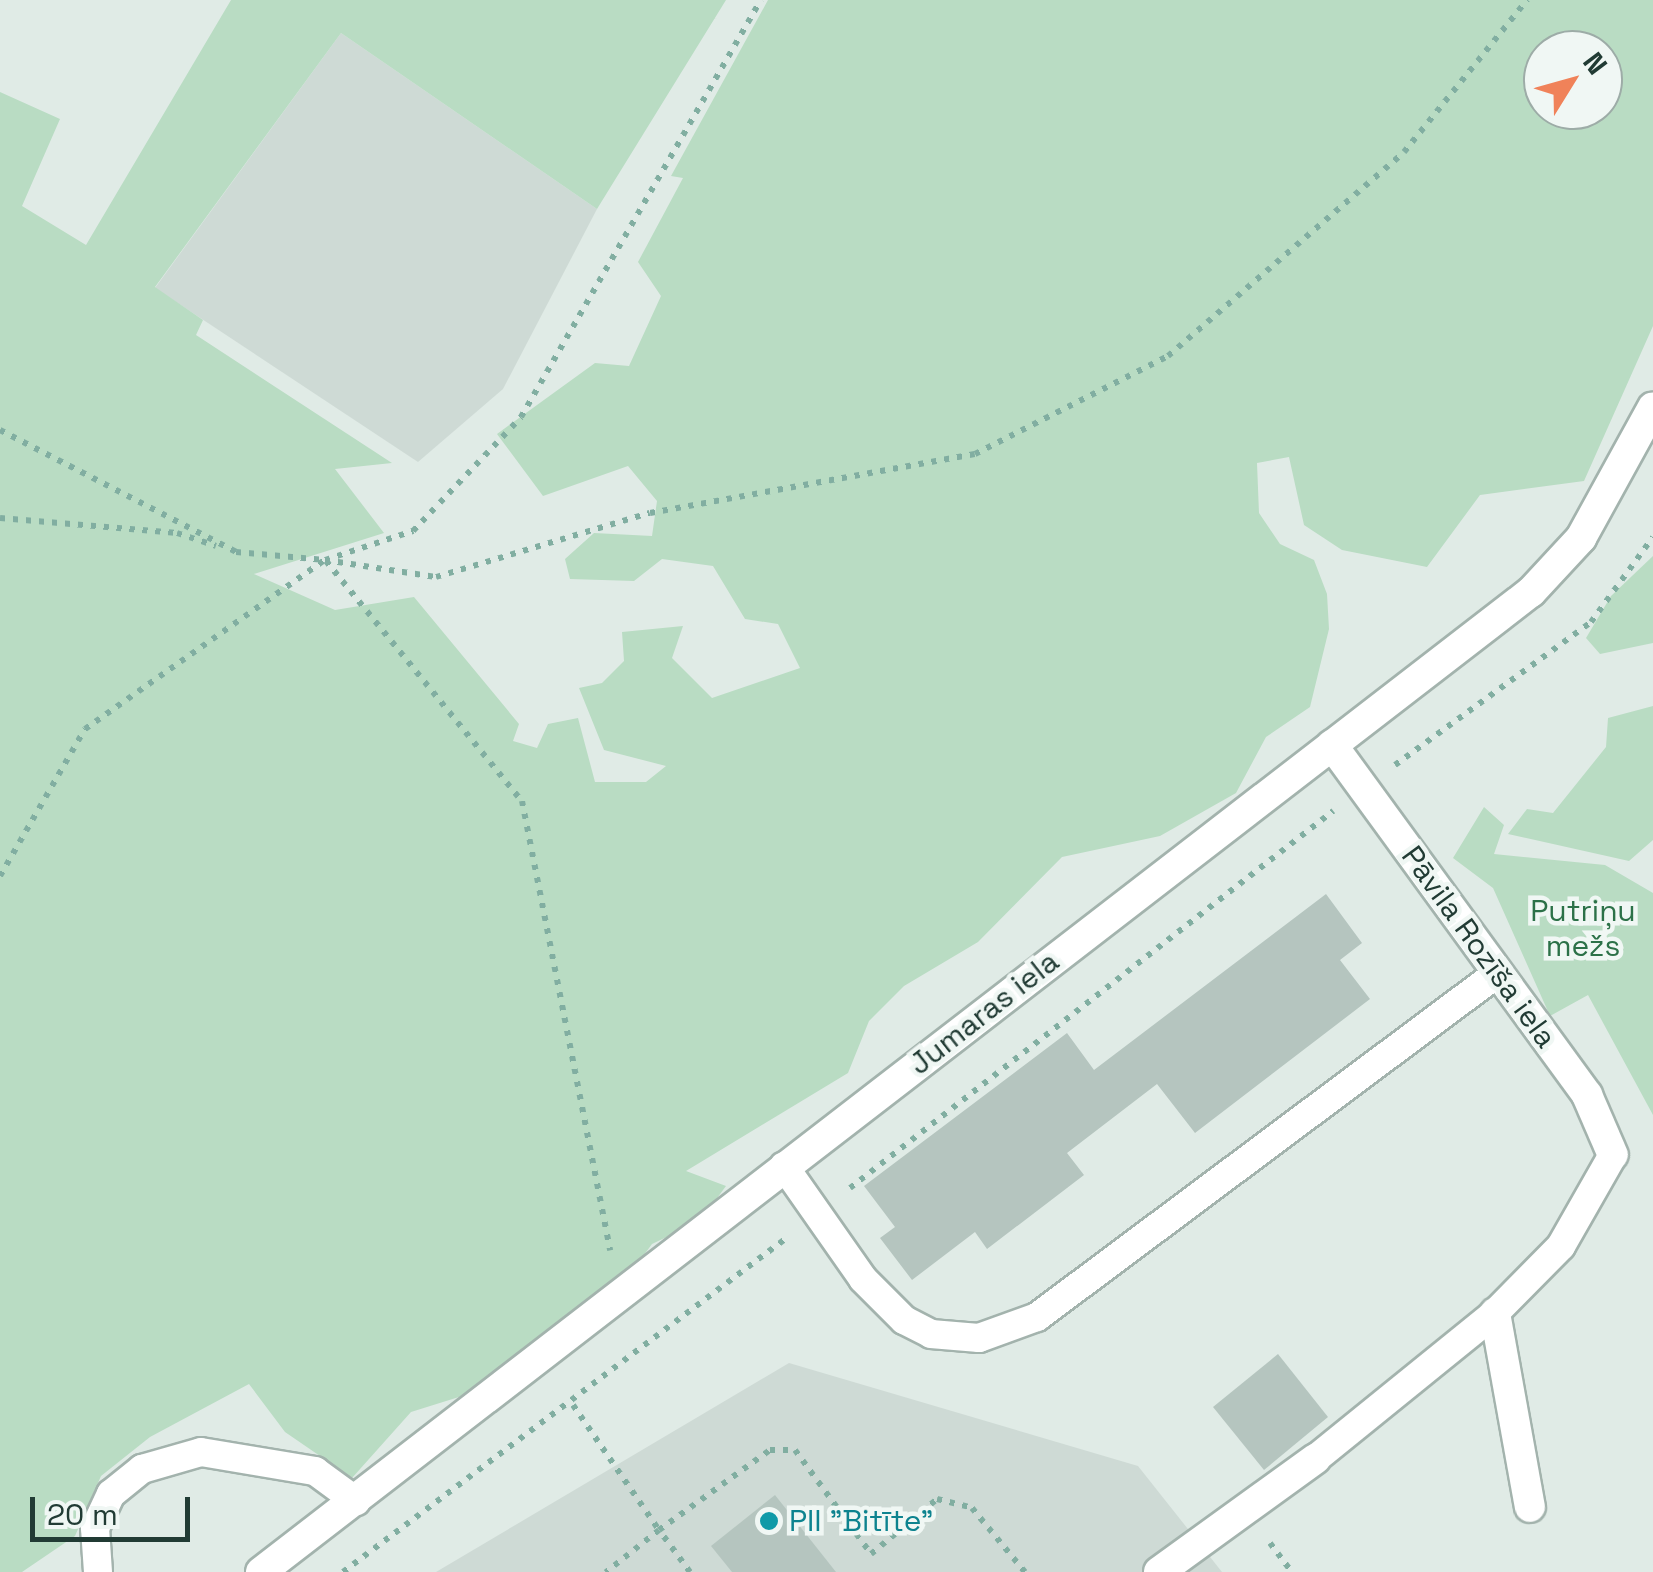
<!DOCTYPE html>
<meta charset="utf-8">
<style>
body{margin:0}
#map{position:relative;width:1653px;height:1572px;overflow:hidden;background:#e0ebe6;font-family:"Space Grotesk",sans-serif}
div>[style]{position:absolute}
.built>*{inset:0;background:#cedad5}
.green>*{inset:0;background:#b9dcc3}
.building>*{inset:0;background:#b5c5bf}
.path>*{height:6px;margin-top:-3px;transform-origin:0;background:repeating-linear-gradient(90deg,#81aea1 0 5px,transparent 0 13px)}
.roads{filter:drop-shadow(2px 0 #a3b3ad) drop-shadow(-2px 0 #a3b3ad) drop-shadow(0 2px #a3b3ad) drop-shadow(0 -2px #a3b3ad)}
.lane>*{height:28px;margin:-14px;padding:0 14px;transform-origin:14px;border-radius:14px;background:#fff}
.street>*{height:30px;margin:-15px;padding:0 15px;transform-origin:15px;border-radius:15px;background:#fff}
.secondary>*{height:30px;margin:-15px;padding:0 15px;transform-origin:15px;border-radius:15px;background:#fff}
.dots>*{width:28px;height:28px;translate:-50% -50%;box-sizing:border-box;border:5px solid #f0f7f4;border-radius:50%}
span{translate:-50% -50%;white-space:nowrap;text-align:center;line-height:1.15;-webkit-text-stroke:9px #f0f7f4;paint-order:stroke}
.park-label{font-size:30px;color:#2c7148}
.street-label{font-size:30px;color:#213b34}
.culture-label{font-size:30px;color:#0d838f}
.left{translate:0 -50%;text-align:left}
.north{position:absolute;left:1523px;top:30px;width:100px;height:100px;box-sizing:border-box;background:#f0f7f4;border:2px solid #9daca7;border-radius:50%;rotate:53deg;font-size:28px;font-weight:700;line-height:40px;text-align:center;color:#213b34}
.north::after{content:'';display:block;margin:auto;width:35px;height:45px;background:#f08259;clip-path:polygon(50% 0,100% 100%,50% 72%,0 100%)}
.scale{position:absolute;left:30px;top:1497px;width:160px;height:45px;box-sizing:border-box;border:5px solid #213b34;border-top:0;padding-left:12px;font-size:30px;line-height:35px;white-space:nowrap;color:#213b34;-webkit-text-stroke:8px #f0f7f4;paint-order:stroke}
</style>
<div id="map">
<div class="built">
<div style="clip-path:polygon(341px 33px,597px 209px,503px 389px,418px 462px,155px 288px)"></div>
<div style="clip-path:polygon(789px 1363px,1138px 1466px,1222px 1572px,436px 1572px)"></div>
</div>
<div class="green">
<div style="clip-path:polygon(evenodd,231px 0,726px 0,597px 209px,341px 33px,155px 287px,203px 320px,196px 335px,392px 463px,335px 469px,384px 533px,254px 574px,335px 610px,414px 597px,519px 724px,513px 741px,537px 748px,548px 724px,578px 718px,595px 782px,646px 782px,666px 766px,604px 750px,579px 688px,602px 683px,624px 661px,622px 632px,683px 626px,672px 658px,712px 698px,800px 668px,778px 624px,745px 619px,713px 566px,662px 559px,634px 581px,570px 579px,565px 559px,594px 533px,652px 536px,657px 501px,628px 466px,543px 496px,497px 434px,595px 363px,629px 366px,661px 296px,638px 262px,683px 178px,671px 176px,768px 0,1653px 0,1653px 326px,1584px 481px,1480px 495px,1427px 567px,1342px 550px,1304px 525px,1289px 457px,1257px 463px,1259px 513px,1280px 544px,1314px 560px,1327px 594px,1329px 629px,1310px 707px,1266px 737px,1236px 793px,1160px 836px,1062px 857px,978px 942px,904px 986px,869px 1021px,848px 1073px,686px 1171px,726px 1186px,700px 1221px,652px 1244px,596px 1320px,549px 1328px,536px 1373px,411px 1412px,352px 1478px,285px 1432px,249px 1384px,150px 1437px,101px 1476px,75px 1536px,22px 1572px,0 1572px,0 92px,60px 119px,22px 206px,86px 245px,231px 0,1543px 50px,1603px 50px,1603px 110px,1543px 110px,1543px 50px)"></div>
<div style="clip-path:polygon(1653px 556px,1653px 643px,1600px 654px,1586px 638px,1611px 596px)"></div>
<div style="clip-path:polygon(1653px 706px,1653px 840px,1629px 861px,1508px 834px,1527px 809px,1553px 813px,1606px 747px,1608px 718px)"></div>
<div style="clip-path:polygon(1484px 807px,1504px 825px,1494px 854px,1605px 865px,1653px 893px,1653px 1115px,1588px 995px,1550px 1016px,1493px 888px,1453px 858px)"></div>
</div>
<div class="building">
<div style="clip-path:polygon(1326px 894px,1362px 943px,1340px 960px,1370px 999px,1195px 1133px,1157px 1084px,1067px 1153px,1084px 1175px,987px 1249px,975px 1232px,912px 1280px,880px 1238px,895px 1227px,864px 1186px,1067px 1033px,1094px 1070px)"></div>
<div style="clip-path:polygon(1278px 1354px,1328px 1417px,1264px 1470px,1213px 1407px)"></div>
<div style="clip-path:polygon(775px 1495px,836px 1572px,732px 1572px,711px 1546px)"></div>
</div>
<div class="path">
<div style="left:0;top:430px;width:266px;rotate:27.3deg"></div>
<div style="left:236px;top:552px;width:89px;rotate:5.1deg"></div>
<div style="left:325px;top:560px;width:93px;rotate:-18.2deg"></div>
<div style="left:413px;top:531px;width:157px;rotate:-46.5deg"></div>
<div style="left:521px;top:417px;width:481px;rotate:-60.1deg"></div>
<div style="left:0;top:518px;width:178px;rotate:4.8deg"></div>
<div style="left:177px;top:533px;width:41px;rotate:18.4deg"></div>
<div style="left:326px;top:561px;width:310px;rotate:50.8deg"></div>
<div style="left:522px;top:801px;width:458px;rotate:78.9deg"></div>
<div style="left:1395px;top:765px;width:243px;rotate:-36.1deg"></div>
<div style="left:1591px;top:622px;width:105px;rotate:-53.9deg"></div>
<div style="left:0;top:876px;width:170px;rotate:-60deg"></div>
<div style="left:85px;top:729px;width:294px;rotate:-35.2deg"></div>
<div style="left:325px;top:560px;width:112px;rotate:8.7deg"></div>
<div style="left:436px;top:577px;width:223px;rotate:-16.7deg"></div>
<div style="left:650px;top:513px;width:330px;rotate:-10.3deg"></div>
<div style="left:975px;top:454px;width:216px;rotate:-26.9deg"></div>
<div style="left:1168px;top:356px;width:312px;rotate:-40.8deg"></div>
<div style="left:1404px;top:152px;width:196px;rotate:-51deg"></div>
<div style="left:850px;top:1188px;width:613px;rotate:-37.97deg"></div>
<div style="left:573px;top:1405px;width:152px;rotate:55.5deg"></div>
<div style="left:659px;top:1530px;width:68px;rotate:141.6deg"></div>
<div style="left:1270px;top:1543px;width:36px;rotate:53deg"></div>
<div style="left:343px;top:1572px;width:553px;rotate:-36.99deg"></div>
<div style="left:690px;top:1572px;width:52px;rotate:-126.4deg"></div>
<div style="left:659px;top:1530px;width:137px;rotate:-35.8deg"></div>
<div style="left:770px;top:1450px;width:25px"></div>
<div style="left:795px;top:1450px;width:129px;rotate:53.8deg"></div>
<div style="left:871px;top:1554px;width:86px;rotate:-39.8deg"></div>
<div style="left:937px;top:1499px;width:36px;rotate:14deg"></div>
<div style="left:972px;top:1508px;width:83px;rotate:50.4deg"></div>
</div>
<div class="roads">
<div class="lane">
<div style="left:784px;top:1166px;width:138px;rotate:55deg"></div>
<div style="left:863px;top:1279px;width:58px;rotate:45deg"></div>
<div style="left:904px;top:1320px;width:30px;rotate:27deg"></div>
<div style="left:931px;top:1334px;width:48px;rotate:4.8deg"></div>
<div style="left:979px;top:1338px;width:62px;rotate:-19.9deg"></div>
<div style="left:1037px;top:1317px;width:572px;rotate:-36.75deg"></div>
<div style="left:1315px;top:1459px;width:232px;rotate:-39deg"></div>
<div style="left:1495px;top:1313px;width:94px;rotate:-45.4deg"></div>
<div style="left:1561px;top:1246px;width:105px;rotate:-60.3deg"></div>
<div style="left:98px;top:1572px;width:44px;rotate:-93.9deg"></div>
<div style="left:95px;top:1528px;width:38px;rotate:-65deg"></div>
<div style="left:111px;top:1494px;width:40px;rotate:-39deg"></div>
<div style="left:142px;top:1469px;width:61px;rotate:-16.1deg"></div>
<div style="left:201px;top:1452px;width:116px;rotate:9.5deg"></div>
<div style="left:315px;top:1471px;width:51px;rotate:36.2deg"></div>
</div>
<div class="street">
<div style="left:1332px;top:745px;width:433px;rotate:53.9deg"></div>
<div style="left:1587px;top:1095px;width:65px;rotate:66.6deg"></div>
<div style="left:1495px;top:1313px;width:197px;rotate:79.8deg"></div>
<div style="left:1159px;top:1572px;width:193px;rotate:-35.9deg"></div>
</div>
<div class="secondary">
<div style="left:261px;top:1572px;width:1604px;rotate:-37.66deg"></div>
<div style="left:1531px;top:592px;width:74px;rotate:-47.2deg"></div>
<div style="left:1581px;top:538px;width:149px;rotate:-61.2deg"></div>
</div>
</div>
<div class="dots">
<div style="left:769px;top:1521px;background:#0f9aa8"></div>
</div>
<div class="park-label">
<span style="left:1583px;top:928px">Putriņu<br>mežs</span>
</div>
<div class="street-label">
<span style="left:1479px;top:947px;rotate:54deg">Pāvila Rozīša iela</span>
<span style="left:984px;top:1013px;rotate:-38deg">Jumaras iela</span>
</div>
<div class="culture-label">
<span class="left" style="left:789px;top:1521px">PII "Bitīte"</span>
</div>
<div class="north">N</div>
<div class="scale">20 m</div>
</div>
